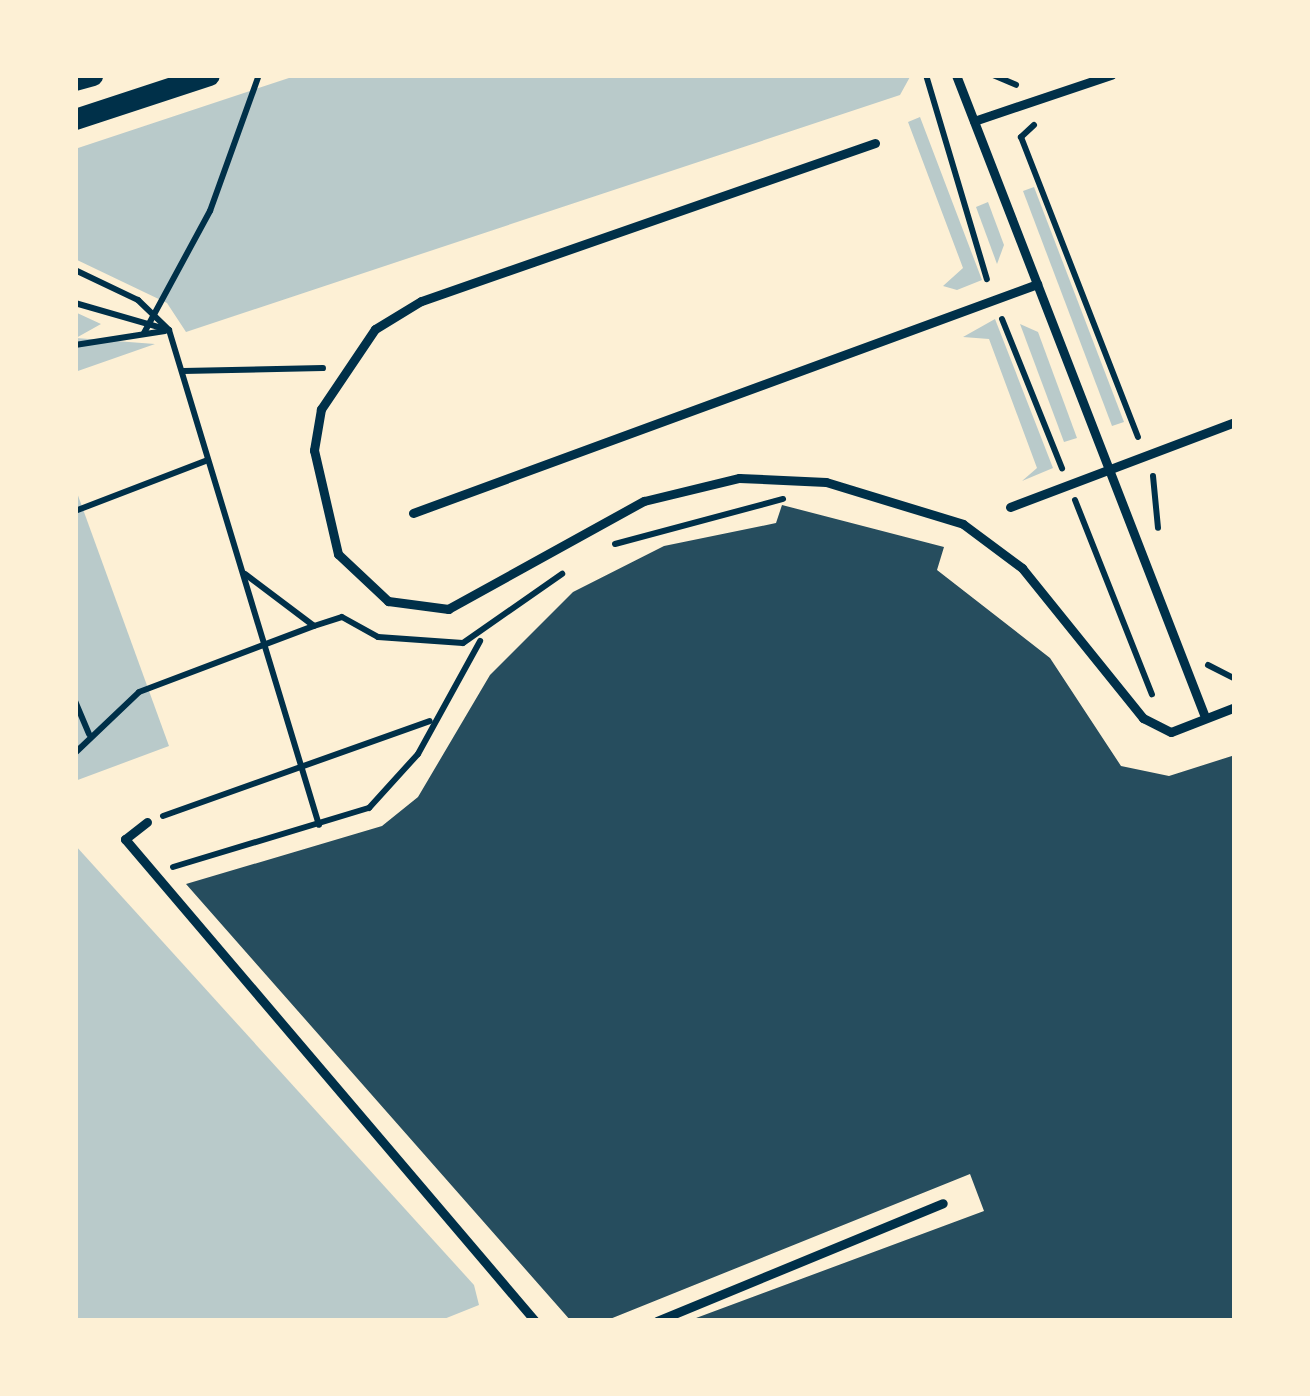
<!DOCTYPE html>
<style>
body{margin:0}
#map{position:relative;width:1310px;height:1396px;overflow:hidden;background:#fdf0d5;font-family:"Source Serif 4",serif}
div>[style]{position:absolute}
.green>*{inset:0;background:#b9caca}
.building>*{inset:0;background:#264d5e}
.path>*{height:6px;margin:-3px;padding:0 3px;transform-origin:3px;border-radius:3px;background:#003049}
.service>*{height:9px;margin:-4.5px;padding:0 4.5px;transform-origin:4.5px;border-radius:4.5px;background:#003049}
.tertiary>*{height:21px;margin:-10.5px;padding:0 10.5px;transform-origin:10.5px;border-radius:10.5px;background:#003049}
span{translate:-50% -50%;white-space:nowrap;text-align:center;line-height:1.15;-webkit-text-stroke:9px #fdf0d5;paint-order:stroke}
.frame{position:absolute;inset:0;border:78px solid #fdf0d5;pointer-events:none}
</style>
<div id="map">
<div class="green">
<div style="clip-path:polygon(298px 75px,911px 75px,900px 95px,186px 332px,167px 303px,75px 259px,75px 149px)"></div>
<div style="clip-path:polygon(920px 117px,982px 280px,957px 290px,943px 286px,963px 268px,908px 122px)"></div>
<div style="clip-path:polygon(1034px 187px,1124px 422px,1112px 426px,1023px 191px)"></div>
<div style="clip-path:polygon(988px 202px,1004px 245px,997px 264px,976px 207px)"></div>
<div style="clip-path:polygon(75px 312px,101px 324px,76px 338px,155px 344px,75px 372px)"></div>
<div style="clip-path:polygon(995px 319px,1053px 468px,1022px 481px,1037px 468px,989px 339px,963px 337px)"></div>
<div style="clip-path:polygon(1020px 324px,1038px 332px,1077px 438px,1064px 442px)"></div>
<div style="clip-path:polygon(76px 490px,169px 746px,75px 781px,75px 491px)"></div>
<div style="clip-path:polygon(75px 845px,474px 1285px,479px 1305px,439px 1321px,75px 1321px)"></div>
</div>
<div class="building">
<div style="clip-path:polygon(782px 505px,944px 547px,937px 570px,1050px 658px,1121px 766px,1169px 776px,1235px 755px,1235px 1321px,688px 1321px,984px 1211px,970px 1174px,605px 1321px,571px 1321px,186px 884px,382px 826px,418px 797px,490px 675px,573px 592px,664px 546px,776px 523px)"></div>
</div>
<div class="path">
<div style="left:926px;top:75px;width:213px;rotate:73.4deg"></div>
<div style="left:993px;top:75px;width:25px;rotate:23deg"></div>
<div style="left:1034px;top:125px;width:18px;rotate:137deg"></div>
<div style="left:1021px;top:137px;width:322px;rotate:68.7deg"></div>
<div style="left:75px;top:270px;width:70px;rotate:25.5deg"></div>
<div style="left:138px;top:300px;width:43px;rotate:44.1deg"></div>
<div style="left:169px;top:330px;width:517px;rotate:73.14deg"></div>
<div style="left:75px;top:303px;width:98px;rotate:16deg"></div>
<div style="left:1002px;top:319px;width:161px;rotate:68.1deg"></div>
<div style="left:144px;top:333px;width:139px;rotate:-61.6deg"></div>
<div style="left:210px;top:211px;width:141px;rotate:-70.2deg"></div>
<div style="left:75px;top:345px;width:91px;rotate:-8.8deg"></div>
<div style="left:183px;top:371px;width:140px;rotate:-1.2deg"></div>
<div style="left:1153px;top:476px;width:52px;rotate:84.5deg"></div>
<div style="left:1075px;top:500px;width:209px;rotate:68.4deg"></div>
<div style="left:75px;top:511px;width:142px;rotate:-21deg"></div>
<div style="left:615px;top:544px;width:174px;rotate:-15deg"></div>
<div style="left:245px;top:574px;width:86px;rotate:37deg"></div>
<div style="left:1208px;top:665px;width:30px;rotate:27deg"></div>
<div style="left:75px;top:701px;width:36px;rotate:67deg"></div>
<div style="left:75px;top:753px;width:88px;rotate:-43.6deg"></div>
<div style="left:139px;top:692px;width:187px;rotate:-20.7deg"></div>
<div style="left:314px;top:626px;width:29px;rotate:-18deg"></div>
<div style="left:342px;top:617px;width:41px;rotate:29.1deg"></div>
<div style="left:378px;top:637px;width:85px;rotate:4deg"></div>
<div style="left:463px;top:643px;width:121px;rotate:-34.9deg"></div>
<div style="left:163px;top:816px;width:283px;rotate:-19.6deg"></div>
<div style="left:173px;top:867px;width:205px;rotate:-16.8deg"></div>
<div style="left:369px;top:808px;width:73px;rotate:-47.8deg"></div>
<div style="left:418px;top:754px;width:129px;rotate:-61.2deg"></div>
</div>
<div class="service">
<div style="left:956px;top:75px;width:689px;rotate:68.8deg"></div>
<div style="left:974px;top:121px;width:145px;rotate:-18.6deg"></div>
<div style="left:875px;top:143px;width:481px;rotate:160.8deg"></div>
<div style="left:421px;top:301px;width:54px;rotate:148.7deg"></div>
<div style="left:375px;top:329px;width:97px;rotate:124deg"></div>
<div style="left:321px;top:409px;width:42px;rotate:99.7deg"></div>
<div style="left:314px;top:450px;width:107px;rotate:77deg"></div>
<div style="left:338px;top:554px;width:69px;rotate:43.2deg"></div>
<div style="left:388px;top:601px;width:61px;rotate:7.6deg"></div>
<div style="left:448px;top:609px;width:224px;rotate:-28.9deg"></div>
<div style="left:644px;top:501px;width:98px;rotate:-13.6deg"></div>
<div style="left:739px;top:478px;width:87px;rotate:2.6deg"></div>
<div style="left:826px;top:482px;width:143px;rotate:17deg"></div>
<div style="left:963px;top:524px;width:74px;rotate:36.7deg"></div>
<div style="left:1022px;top:568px;width:193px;rotate:51.1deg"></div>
<div style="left:1143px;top:718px;width:31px;rotate:27deg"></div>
<div style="left:1171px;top:732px;width:69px;rotate:-21.3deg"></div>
<div style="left:1010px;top:507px;width:241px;rotate:-20.7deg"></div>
<div style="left:413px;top:513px;width:665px;rotate:-20.15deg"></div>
<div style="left:147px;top:822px;width:28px;rotate:142deg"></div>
<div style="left:125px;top:839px;width:633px;rotate:49.61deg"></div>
<div style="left:657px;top:1321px;width:309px;rotate:-22.4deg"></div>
</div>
<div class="tertiary">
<div style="left:75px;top:80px;width:18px;rotate:-16deg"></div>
<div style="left:75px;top:119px;width:141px;rotate:-18.2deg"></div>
</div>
<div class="frame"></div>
</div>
